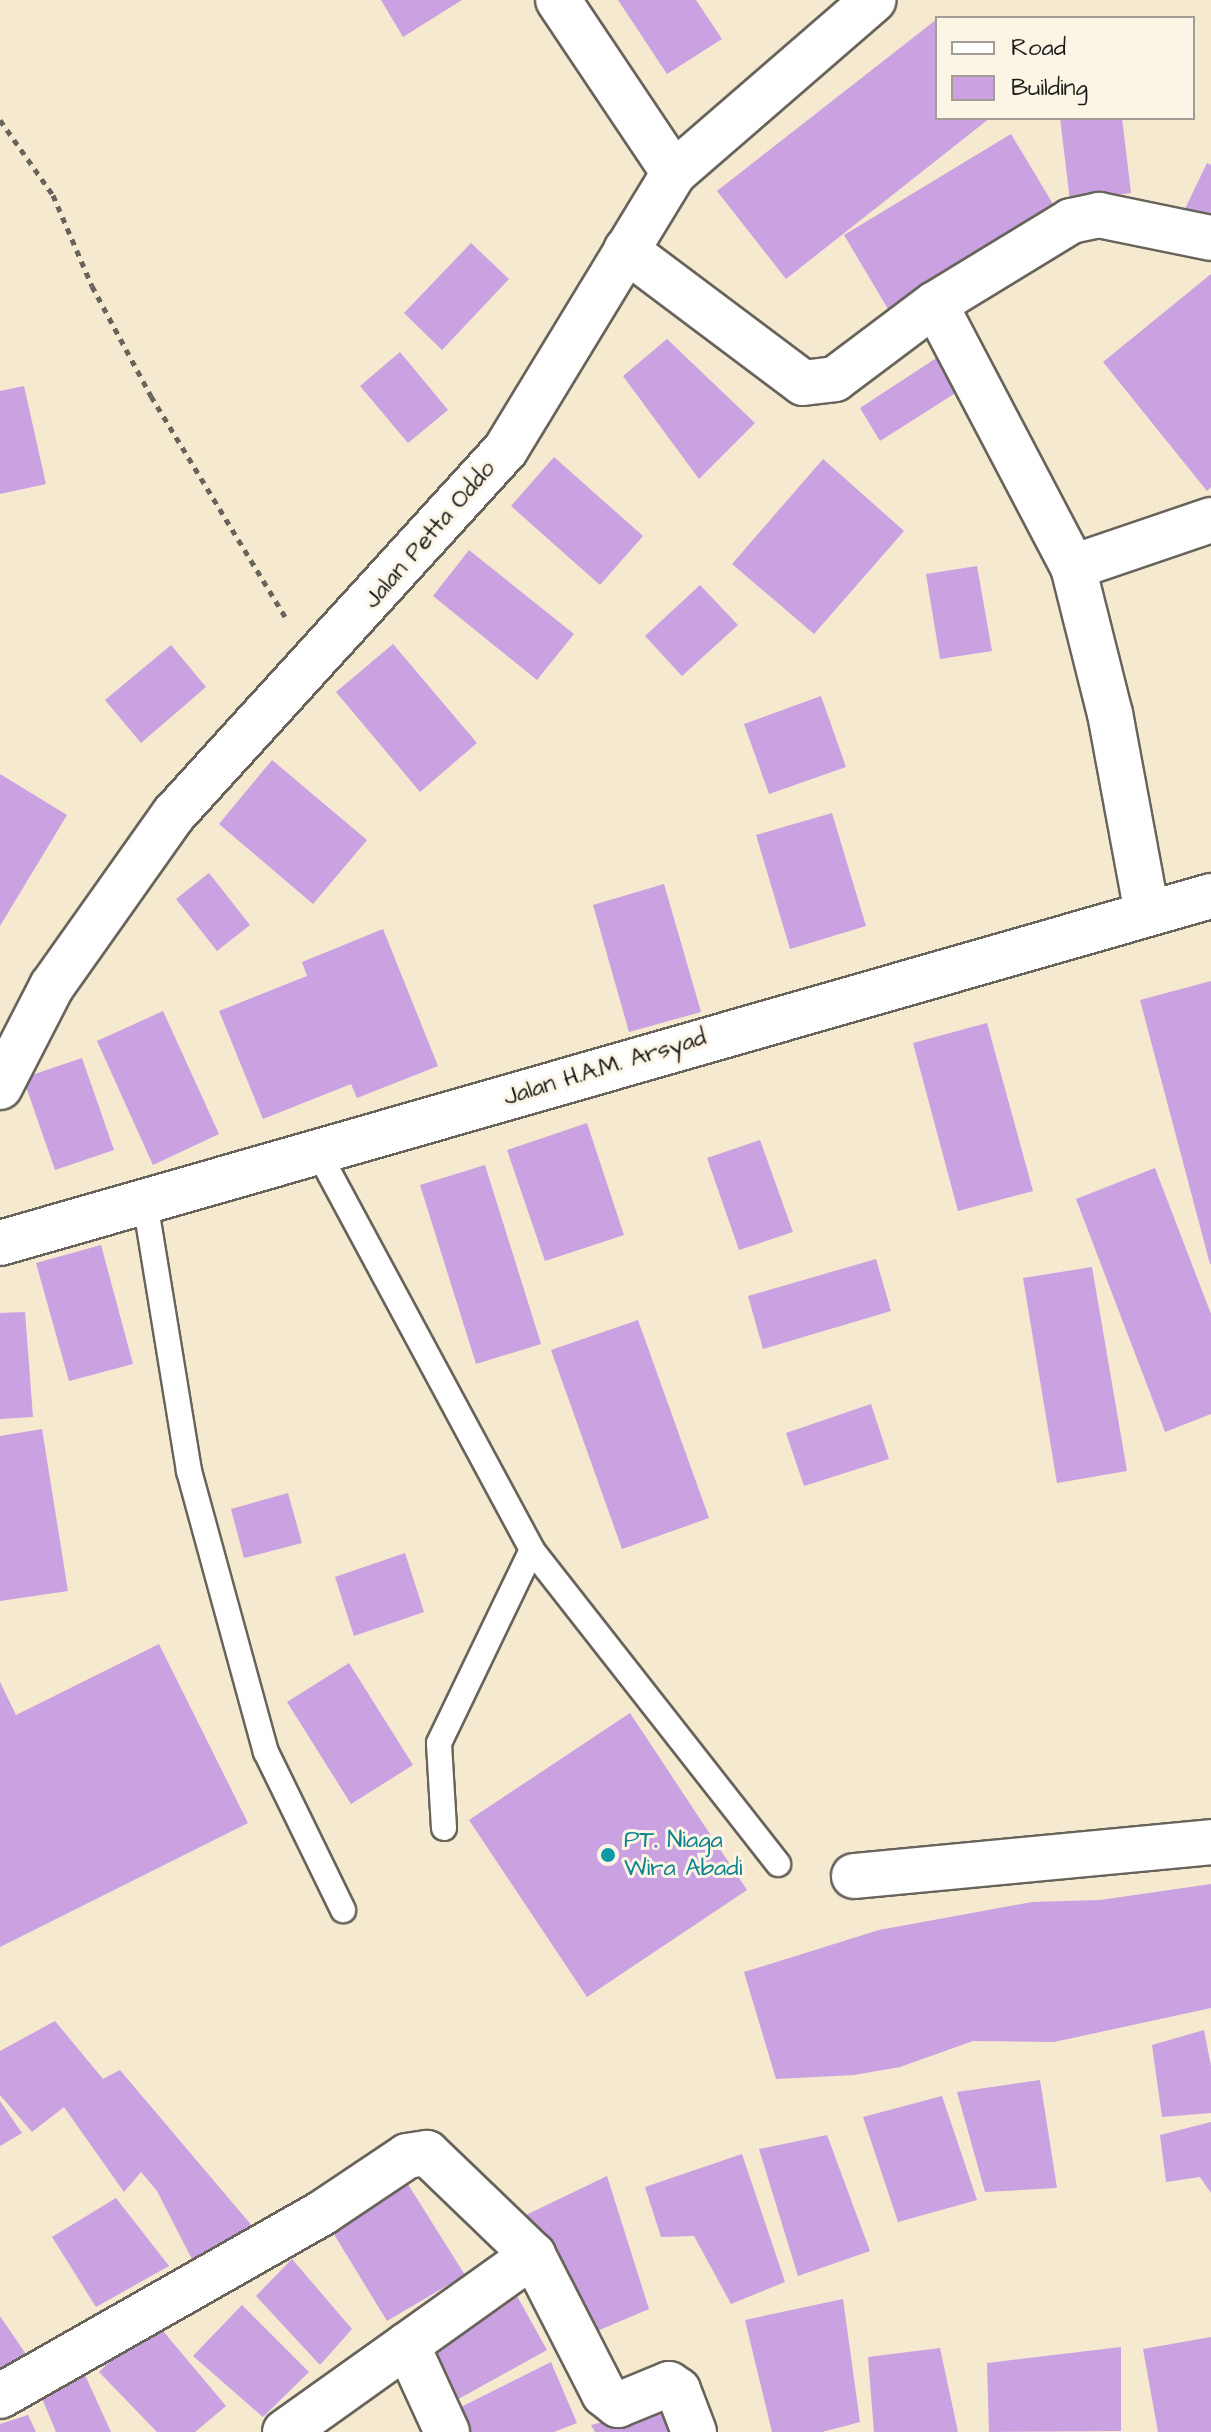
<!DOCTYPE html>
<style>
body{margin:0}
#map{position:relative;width:1211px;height:2432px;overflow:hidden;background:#f5e9d0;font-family:"Architects Daughter",sans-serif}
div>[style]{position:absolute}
.building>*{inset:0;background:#caa1e1}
.path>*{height:5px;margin-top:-2.5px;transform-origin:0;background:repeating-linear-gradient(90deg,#68645b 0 6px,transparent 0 12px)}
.roads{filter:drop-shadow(2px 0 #68645b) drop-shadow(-2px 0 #68645b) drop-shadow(0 2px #68645b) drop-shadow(0 -2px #68645b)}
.service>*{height:24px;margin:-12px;padding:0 12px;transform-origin:12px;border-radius:12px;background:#fff}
.minor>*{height:44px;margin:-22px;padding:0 22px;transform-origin:22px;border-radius:22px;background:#fff}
.trunk>*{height:44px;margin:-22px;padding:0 22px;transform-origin:22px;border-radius:22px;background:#fff}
.dots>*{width:22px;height:22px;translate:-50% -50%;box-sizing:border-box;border:4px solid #fcf5e5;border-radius:50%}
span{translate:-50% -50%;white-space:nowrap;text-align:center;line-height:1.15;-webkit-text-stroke:6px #fcf5e5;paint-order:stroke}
.street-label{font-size:24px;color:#1c1c1c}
.culture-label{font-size:24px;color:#0d838f}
.left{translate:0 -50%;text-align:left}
.legend{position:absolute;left:935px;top:16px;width:260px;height:104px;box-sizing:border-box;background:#fcf5e5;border:2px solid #a29e95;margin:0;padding:10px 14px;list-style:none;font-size:24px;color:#1c1c1c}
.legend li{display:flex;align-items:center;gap:16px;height:40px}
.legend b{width:40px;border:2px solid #a29e95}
</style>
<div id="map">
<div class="building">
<div style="clip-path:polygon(381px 0,462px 0,403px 37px)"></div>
<div style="clip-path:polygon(618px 0,696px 0,722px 39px,667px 74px)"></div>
<div style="clip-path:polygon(937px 19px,937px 118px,990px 118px,786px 279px,717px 191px)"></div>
<div style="clip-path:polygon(1060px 118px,1122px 118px,1131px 193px,1070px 201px)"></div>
<div style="clip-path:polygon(1011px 134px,1056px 209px,888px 309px,844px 235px)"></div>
<div style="clip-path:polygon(1207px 163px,1211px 165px,1211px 229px,1182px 215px)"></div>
<div style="clip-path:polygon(471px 243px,509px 279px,442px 350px,404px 313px)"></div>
<div style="clip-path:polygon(1211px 274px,1211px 487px,1207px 491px,1103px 362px)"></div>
<div style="clip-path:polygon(667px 339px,755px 423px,699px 479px,623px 376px)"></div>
<div style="clip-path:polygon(400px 352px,448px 410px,408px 443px,360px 386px)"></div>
<div style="clip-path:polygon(944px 353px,965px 387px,880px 441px,860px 408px)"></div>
<div style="clip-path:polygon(24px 386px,46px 484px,0 494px,0 391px)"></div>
<div style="clip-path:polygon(554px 457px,643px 536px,600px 585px,511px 506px)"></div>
<div style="clip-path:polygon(823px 459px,904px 531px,814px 634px,732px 564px)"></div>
<div style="clip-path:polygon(469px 550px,574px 634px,537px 680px,433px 596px)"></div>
<div style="clip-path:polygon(977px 566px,992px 651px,940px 659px,926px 574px)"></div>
<div style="clip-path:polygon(700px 585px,738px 625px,682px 676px,645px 636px)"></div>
<div style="clip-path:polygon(393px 644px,477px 743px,420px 792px,336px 692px)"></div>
<div style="clip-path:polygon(171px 645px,206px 687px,141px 743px,105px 700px)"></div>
<div style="clip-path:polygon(821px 696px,846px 767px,769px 794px,744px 724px)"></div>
<div style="clip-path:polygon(272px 760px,367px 840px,313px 904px,219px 824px)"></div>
<div style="clip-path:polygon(0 774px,67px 815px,0 926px)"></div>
<div style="clip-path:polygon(832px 813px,866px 926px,790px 949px,756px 835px)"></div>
<div style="clip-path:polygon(209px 873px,250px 925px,217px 951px,176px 899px)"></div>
<div style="clip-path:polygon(664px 884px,701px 1012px,629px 1032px,593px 905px)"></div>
<div style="clip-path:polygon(383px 929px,438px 1066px,357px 1098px,351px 1084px,263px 1119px,219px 1011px,307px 976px,302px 962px)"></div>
<div style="clip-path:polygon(1211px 981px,1211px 1264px,1210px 1264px,1140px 1000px)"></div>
<div style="clip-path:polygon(163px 1011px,219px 1134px,153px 1165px,97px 1041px)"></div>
<div style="clip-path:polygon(987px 1023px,1033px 1191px,958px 1211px,913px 1043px)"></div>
<div style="clip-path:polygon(82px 1058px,114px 1150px,55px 1170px,23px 1078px)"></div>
<div style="clip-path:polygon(587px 1123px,624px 1235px,545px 1261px,507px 1150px)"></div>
<div style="clip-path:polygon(760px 1140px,793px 1232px,739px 1250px,707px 1158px)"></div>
<div style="clip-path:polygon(485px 1165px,541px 1344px,476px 1364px,420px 1185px)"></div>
<div style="clip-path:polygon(1155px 1168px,1211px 1314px,1211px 1414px,1165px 1432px,1076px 1199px)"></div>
<div style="clip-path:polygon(101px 1245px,133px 1364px,69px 1381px,36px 1263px)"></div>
<div style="clip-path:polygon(876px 1259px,891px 1311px,763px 1349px,748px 1296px)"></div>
<div style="clip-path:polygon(1092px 1267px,1127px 1471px,1057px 1483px,1023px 1278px)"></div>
<div style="clip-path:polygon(25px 1312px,33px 1417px,0 1419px,0 1313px)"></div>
<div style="clip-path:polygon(638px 1320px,709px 1518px,622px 1549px,551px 1350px)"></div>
<div style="clip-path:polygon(871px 1404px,889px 1459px,804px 1486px,786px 1433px)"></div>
<div style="clip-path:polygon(42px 1429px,68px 1591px,0 1601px,0 1436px)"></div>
<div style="clip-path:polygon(288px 1493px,302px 1543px,244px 1558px,231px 1509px)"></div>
<div style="clip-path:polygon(405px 1553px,424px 1612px,354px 1636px,335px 1577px)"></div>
<div style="clip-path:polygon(159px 1644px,248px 1823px,0 1947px,0 1682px,16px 1715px)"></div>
<div style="clip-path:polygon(349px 1663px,413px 1765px,351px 1804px,287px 1702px)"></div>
<div style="clip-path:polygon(630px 1713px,747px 1890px,587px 1997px,469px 1820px)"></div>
<div style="clip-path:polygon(1211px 1884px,1211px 2008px,1054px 2042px,973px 2041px,900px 2067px,854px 2075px,776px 2079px,744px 1972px,879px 1930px,1032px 1902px,1100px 1900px)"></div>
<div style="clip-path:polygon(55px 2021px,103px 2079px,120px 2070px,253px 2227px,198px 2271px,157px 2191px,141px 2172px,124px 2192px,64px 2107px,32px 2132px,0 2095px,0 2051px)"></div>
<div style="clip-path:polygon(1204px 2030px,1211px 2066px,1211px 2113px,1162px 2117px,1152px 2045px)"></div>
<div style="clip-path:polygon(1040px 2080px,1057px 2188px,985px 2192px,957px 2092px)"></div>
<div style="clip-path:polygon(942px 2096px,977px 2200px,898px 2222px,863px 2117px)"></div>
<div style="clip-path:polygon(0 2101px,22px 2133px,0 2146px)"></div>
<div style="clip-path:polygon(1211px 2122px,1211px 2193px,1200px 2177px,1166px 2182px,1160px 2135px)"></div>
<div style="clip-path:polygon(827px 2135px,870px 2251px,798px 2276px,759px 2149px)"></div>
<div style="clip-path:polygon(742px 2154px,785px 2282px,731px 2304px,694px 2236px,661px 2237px,645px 2187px)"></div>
<div style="clip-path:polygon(399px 2170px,465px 2275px,387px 2321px,324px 2218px)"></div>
<div style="clip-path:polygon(607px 2176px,649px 2309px,583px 2337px,526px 2215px)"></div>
<div style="clip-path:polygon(116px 2198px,169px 2266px,96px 2307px,52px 2237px)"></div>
<div style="clip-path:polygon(292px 2259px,352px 2329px,320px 2365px,256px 2296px)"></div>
<div style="clip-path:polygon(512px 2287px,547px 2350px,453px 2402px,423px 2347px)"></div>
<div style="clip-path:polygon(843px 2299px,860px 2422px,822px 2432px,772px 2432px,745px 2320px)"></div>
<div style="clip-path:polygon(242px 2305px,309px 2372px,263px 2417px,193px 2356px)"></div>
<div style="clip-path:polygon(0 2316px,28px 2357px,0 2374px)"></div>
<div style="clip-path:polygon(153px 2319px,226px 2406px,195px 2432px,157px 2432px,99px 2372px)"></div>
<div style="clip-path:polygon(1211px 2337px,1211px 2432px,1158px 2432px,1143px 2349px)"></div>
<div style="clip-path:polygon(1121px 2347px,1121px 2431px,989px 2432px,987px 2363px)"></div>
<div style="clip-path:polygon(940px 2348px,958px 2432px,874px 2432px,868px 2357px)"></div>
<div style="clip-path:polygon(551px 2362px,577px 2423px,554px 2432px,467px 2432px,457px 2409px)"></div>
<div style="clip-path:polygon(85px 2375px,111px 2432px,56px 2432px,41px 2396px)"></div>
<div style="clip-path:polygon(664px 2406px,671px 2432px,595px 2432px,591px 2425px)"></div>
<div style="clip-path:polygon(28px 2415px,36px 2432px,0 2432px,0 2424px)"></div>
</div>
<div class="path">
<div style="left:0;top:120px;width:92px;rotate:54.8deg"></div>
<div style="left:53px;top:195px;width:99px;rotate:66.8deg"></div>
<div style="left:92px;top:286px;width:125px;rotate:61.8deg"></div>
<div style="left:151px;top:396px;width:263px;rotate:58.7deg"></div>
</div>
<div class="roads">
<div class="service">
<div style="left:319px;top:1154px;width:450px;rotate:61.7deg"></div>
<div style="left:532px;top:1550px;width:399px;rotate:51.9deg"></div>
<div style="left:145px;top:1202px;width:273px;rotate:80.7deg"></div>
<div style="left:189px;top:1471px;width:291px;rotate:74.7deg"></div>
<div style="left:266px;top:1752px;width:176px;rotate:64deg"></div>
<div style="left:444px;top:1828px;width:85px;rotate:-93.4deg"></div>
<div style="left:439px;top:1743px;width:214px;rotate:-64.3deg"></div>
</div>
<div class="minor">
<div style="left:558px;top:0;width:208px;rotate:56.2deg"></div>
<div style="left:626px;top:250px;width:221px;rotate:36.9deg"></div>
<div style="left:803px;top:383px;width:32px;rotate:-7deg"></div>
<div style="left:835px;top:379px;width:125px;rotate:-36.9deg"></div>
<div style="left:1073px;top:567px;width:146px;rotate:-18.8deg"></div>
<div style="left:1147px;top:913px;width:202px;rotate:-100.5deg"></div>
<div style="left:1110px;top:714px;width:152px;rotate:-104.1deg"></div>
<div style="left:1073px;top:567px;width:297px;rotate:-117.7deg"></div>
<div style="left:935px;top:304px;width:159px;rotate:-31.4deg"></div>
<div style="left:1071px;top:221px;width:29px;rotate:-12deg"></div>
<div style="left:1099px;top:215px;width:114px;rotate:11.6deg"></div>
<div style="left:0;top:1087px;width:114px;rotate:-62.8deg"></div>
<div style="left:52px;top:986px;width:211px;rotate:-54.7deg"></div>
<div style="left:174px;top:814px;width:493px;rotate:-47.7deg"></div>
<div style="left:506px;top:449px;width:323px;rotate:-58.7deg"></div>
<div style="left:674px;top:173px;width:264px;rotate:-40.9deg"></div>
<div style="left:854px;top:1876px;width:359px;rotate:-5.4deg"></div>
<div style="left:407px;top:2345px;width:96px;rotate:65.3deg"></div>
<div style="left:0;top:2396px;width:370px;rotate:-29.6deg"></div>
<div style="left:322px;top:2213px;width:102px;rotate:-33.8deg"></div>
<div style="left:407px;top:2156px;width:20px;rotate:-9deg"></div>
<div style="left:427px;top:2153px;width:147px;rotate:43.9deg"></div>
<div style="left:285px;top:2432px;width:305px;rotate:-35.5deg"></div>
<div style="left:533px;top:2255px;width:156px;rotate:62.9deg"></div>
<div style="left:604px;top:2394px;width:18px;rotate:38deg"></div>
<div style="left:618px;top:2405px;width:55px;rotate:-22.4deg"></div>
<div style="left:669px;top:2384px;width:11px;rotate:34deg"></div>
<div style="left:678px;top:2390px;width:45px;rotate:69.1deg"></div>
</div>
<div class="trunk">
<div style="left:0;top:1243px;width:1260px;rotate:-15.99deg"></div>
</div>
</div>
<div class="dots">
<div style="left:608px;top:1855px;background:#0f9aa8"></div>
</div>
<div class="street-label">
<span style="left:430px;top:535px;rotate:-49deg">Jalan Petta Oddo</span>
<span style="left:605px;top:1068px;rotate:-17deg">Jalan H.A.M. Arsyad</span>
</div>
<div class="culture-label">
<span class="left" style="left:624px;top:1855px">PT. Niaga<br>Wira Abadi</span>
</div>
<ul class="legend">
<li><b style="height:10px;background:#fff"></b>Road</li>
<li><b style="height:22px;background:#caa1e1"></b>Building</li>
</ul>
</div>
